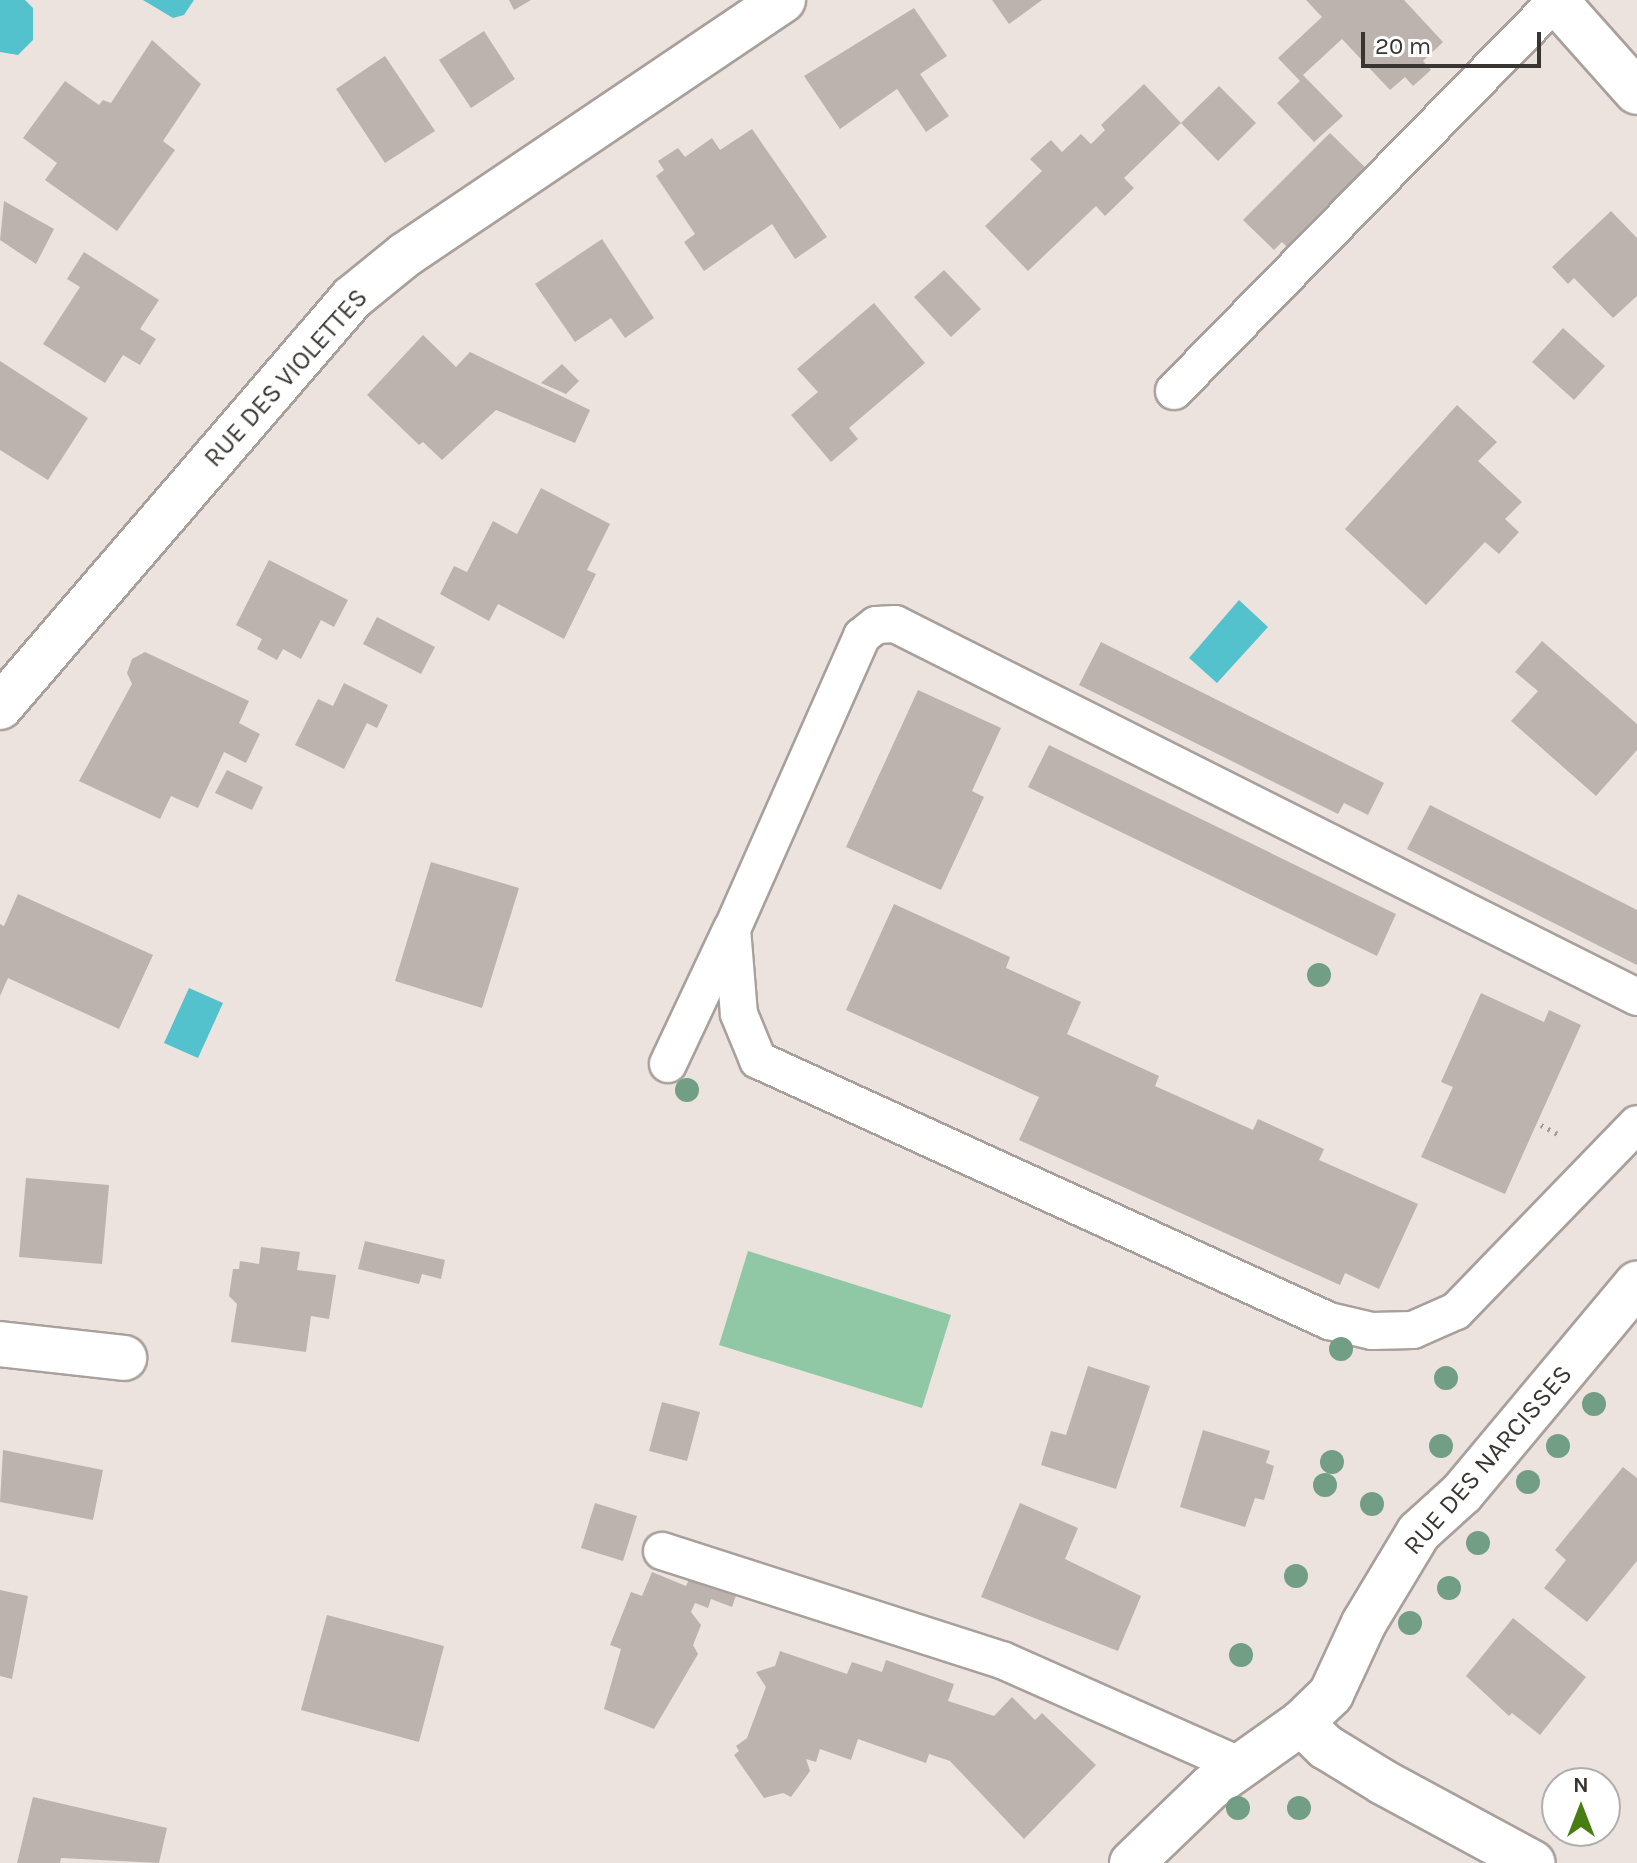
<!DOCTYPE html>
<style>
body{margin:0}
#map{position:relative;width:1637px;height:1863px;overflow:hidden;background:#ece3df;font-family:Karla,sans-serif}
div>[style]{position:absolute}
.green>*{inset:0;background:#90c7a4}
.water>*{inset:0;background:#53c2cc}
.building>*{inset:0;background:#bcb3af}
.path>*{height:5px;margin-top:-2.5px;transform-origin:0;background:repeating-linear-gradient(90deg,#a19b97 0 2px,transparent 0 8px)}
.roads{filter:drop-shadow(2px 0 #a8a09c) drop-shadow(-2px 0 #a8a09c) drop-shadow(0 2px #a8a09c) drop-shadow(0 -2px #a8a09c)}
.service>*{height:36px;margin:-18px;padding:0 18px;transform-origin:18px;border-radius:18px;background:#fff}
.minor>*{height:44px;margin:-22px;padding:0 22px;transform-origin:22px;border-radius:22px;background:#fff}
.trees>*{width:24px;height:24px;margin:-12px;border-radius:50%;background:#729e85}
span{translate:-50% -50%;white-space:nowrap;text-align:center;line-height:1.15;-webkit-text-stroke:6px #fff;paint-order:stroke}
.street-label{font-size:26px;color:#393533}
.north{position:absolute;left:1541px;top:1767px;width:80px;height:80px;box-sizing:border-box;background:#fff;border:2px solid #b0aead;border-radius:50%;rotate:0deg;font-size:22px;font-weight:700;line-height:32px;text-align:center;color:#393533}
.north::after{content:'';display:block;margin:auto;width:28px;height:36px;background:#477d11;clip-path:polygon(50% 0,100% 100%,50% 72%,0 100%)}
.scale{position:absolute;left:1361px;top:32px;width:180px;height:36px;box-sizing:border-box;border:4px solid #393533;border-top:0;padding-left:10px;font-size:24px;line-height:28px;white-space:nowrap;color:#393533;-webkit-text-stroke:6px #fff;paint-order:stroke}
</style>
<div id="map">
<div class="green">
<div style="clip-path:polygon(748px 1251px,951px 1315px,922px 1408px,719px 1345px)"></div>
</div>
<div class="water">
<div style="clip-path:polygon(0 0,25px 0,33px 8px,33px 40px,18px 55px,0 52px)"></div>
<div style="clip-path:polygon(143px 0,194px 0,184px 15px,173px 18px)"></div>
<div style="clip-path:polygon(1239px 600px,1268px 627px,1217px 683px,1189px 658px)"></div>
<div style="clip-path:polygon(189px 988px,223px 1003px,198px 1058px,164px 1043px)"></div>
</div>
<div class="building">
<div style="clip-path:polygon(509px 0,531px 0,514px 10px)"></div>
<div style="clip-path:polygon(992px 0,1042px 0,1009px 24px)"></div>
<div style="clip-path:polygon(1306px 0,1404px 0,1443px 42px,1423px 61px,1431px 70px,1413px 86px,1405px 77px,1390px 90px,1342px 39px,1303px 75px,1343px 116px,1314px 142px,1277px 103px,1300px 81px,1278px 58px,1322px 17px)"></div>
<div style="clip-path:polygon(914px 8px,947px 56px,920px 74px,949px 116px,926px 132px,897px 89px,840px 129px,804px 76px)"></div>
<div style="clip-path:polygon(484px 31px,515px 79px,471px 108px,439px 60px)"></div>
<div style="clip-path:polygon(152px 40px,201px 84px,163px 141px,175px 150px,117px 231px,45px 180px,57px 163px,23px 138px,65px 81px,99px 105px,103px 100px,111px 103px)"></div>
<div style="clip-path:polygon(385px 56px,435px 131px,385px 163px,336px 89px)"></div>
<div style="clip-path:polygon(1144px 84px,1181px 123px,1124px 178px,1134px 188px,1105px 216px,1096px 206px,1028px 271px,985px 226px,1042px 171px,1030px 159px,1051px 140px,1062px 152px,1081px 134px,1091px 144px,1105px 130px,1101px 125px)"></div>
<div style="clip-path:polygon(1219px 86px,1256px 123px,1218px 161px,1181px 123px)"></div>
<div style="clip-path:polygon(752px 129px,827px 237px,795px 259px,772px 224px,704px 271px,684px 242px,695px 234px,656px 176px,664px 170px,658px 161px,678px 148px,685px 157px,712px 138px,720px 150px)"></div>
<div style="clip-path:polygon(1330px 133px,1376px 178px,1298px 258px,1282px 242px,1274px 250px,1243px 220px)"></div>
<div style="clip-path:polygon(4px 201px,54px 229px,36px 264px,0 240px)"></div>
<div style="clip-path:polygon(1611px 211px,1637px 238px,1637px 296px,1613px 318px,1574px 278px,1568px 284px,1552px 267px)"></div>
<div style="clip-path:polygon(602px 239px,654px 318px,625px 338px,611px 318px,575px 342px,535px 284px)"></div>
<div style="clip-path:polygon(84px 252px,159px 300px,140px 329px,156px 339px,140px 365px,123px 355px,105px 383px,43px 344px,80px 287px,67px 279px)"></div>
<div style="clip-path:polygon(944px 270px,981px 309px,951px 337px,914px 297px)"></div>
<div style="clip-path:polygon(874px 303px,925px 363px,849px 428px,858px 439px,831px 462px,791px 415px,818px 392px,797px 369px)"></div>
<div style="clip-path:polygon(1563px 328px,1605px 366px,1574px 400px,1532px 362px)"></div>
<div style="clip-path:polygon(423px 335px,456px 367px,470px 352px,590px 410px,575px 443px,496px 410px,442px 460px,423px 442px,419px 445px,367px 395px)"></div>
<div style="clip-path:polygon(0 361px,88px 418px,48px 480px,0 450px)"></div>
<div style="clip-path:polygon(562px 364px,579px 381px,566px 394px,541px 383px)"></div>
<div style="clip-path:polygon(1457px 405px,1497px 442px,1478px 461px,1522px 502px,1505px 519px,1519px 532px,1499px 554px,1485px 542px,1426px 605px,1345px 529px)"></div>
<div style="clip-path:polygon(541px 488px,610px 524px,587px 570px,596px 574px,564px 639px,498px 604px,489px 621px,440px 594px,454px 566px,467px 572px,493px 521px,517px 534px)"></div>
<div style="clip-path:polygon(269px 560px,348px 600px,334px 627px,321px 620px,301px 659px,283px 649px,277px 660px,257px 649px,262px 639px,236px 625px)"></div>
<div style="clip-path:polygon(377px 617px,435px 647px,421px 674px,363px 644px)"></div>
<div style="clip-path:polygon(1542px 641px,1637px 724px,1637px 750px,1596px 796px,1511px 721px,1538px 691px,1515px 672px)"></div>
<div style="clip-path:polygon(1101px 642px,1384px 783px,1368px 815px,1344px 803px,1338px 814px,1079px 685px)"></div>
<div style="clip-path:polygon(145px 652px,249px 701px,239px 723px,260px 734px,246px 763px,224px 752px,198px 808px,171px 796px,160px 819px,79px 781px,132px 684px,127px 673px,132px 659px)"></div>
<div style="clip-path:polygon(344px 683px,388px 705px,377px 728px,367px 723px,344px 769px,295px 745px,318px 699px,333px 706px)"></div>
<div style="clip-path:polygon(918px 690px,1001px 728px,972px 791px,984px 797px,941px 890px,846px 847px)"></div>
<div style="clip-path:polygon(1049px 745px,1396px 914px,1377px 956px,1028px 787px)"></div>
<div style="clip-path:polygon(227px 770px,263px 787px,252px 810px,215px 793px)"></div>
<div style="clip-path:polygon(1430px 805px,1637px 910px,1637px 965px,1407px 849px)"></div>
<div style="clip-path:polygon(431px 862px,519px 888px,482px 1008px,395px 981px)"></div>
<div style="clip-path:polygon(18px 894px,153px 955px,119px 1029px,8px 978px,0 996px,0 924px,4px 926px)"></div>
<div style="clip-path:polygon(894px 904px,1010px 957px,1006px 968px,1081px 1002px,1067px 1034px,1159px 1076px,1155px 1086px,1253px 1130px,1258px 1119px,1324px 1149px,1319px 1160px,1418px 1204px,1379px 1289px,1345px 1273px,1340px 1285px,1019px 1140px,1039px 1097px,846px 1010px)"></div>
<div style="clip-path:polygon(1481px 993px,1544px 1022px,1549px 1010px,1581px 1025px,1505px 1194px,1421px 1157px,1453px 1087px,1441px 1082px)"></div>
<div style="clip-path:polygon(26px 1178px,109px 1185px,102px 1264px,19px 1257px)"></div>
<div style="clip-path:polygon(365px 1241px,445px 1260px,441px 1279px,422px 1274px,419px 1284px,358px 1269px)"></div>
<div style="clip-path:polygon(261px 1247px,300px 1252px,297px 1270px,336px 1275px,329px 1319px,311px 1316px,306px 1352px,231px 1342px,237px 1304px,229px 1296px,233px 1269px,239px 1269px,240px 1261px,259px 1264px)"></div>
<div style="clip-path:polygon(1088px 1366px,1150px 1386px,1116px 1489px,1041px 1465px,1051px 1431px,1066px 1435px)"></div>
<div style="clip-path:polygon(662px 1402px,700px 1412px,687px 1461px,649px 1451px)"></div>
<div style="clip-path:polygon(1203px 1430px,1270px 1451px,1266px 1463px,1274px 1466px,1269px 1484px,1264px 1500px,1255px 1498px,1245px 1527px,1180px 1507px)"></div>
<div style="clip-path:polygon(3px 1450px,103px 1470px,93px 1520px,0 1502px)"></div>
<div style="clip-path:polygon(1623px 1467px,1637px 1478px,1637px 1561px,1587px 1622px,1544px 1588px,1566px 1560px,1555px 1550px)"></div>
<div style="clip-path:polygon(595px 1503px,637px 1516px,623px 1561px,581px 1548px)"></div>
<div style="clip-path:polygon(1020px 1503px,1078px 1528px,1065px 1559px,1141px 1596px,1118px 1651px,981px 1597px)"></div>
<div style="clip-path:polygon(652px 1572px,686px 1586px,691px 1575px,737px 1593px,732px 1607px,711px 1599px,708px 1608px,695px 1603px,691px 1612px,701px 1625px,693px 1645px,698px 1654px,654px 1729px,604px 1709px,621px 1649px,610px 1645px,631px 1592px,642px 1596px)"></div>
<div style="clip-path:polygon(0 1590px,28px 1596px,12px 1679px,0 1676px)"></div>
<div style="clip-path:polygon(327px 1615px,444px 1646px,419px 1742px,301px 1710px)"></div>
<div style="clip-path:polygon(1513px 1618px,1586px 1677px,1540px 1735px,1512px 1713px,1509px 1716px,1466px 1676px)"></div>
<div style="clip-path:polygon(780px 1651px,847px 1674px,852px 1662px,882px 1672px,886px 1660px,954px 1684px,948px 1701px,994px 1716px,1012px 1697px,1035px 1720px,1042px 1713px,1096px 1765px,1024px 1839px,950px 1761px,929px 1754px,926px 1763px,858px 1739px,851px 1760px,820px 1749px,816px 1762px,806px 1759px,810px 1771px,791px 1797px,783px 1793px,764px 1798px,734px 1755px,739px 1751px,736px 1746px,747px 1738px,766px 1687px,756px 1672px,775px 1666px)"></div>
<div style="clip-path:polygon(33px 1797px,167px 1828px,159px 1863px,61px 1858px,60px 1863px,17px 1863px)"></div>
</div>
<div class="path">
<div style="left:1541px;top:1125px;width:19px;rotate:28deg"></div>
</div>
<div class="roads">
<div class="service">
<div style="left:1174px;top:391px;width:546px;rotate:-45.59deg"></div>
<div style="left:1637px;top:997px;width:830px;rotate:-153.31deg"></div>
<div style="left:895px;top:624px;width:19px;rotate:177deg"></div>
<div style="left:876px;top:625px;width:18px;rotate:142deg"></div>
<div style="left:862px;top:636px;width:321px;rotate:113.9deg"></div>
<div style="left:732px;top:929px;width:85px;rotate:85.3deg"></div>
<div style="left:739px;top:1014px;width:50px;rotate:67.6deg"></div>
<div style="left:758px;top:1060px;width:628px;rotate:24.56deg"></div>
<div style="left:1329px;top:1321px;width:44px;rotate:13.1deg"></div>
<div style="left:1372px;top:1331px;width:41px;rotate:-1.4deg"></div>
<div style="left:1413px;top:1330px;width:47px;rotate:-23.8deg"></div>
<div style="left:1456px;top:1311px;width:260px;rotate:-45.9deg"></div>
<div style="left:668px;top:1064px;width:148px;rotate:-64.8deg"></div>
<div style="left:662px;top:1551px;width:357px;rotate:17.8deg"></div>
<div style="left:1002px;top:1660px;width:259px;rotate:23.9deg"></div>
</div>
<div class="minor">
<div style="left:1555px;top:0;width:123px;rotate:48.3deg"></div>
<div style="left:0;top:707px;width:540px;rotate:-49.28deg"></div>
<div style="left:352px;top:298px;width:68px;rotate:-39.1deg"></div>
<div style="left:405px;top:255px;width:456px;rotate:-34deg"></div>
<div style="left:0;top:1344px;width:125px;rotate:6.4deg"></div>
<div style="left:1301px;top:1723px;width:35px;rotate:44deg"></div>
<div style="left:1326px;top:1747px;width:67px;rotate:31.6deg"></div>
<div style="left:1383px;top:1782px;width:170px;rotate:28.4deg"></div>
<div style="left:1132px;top:1863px;width:110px;rotate:-43.9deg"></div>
<div style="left:1211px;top:1787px;width:110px;rotate:-35.4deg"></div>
<div style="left:1301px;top:1723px;width:42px;rotate:-44deg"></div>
<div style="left:1331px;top:1694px;width:78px;rotate:-65.1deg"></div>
<div style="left:1364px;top:1623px;width:106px;rotate:-58.9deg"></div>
<div style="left:1419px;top:1532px;width:58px;rotate:-42.2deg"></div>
<div style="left:1462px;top:1493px;width:273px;rotate:-50.1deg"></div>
</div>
</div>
<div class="trees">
<div style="left:1319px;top:975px"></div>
<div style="left:687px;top:1090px"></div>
<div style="left:1341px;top:1349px"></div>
<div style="left:1446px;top:1378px"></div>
<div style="left:1594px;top:1404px"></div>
<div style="left:1441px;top:1446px"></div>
<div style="left:1558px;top:1446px"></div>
<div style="left:1332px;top:1462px"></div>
<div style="left:1528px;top:1482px"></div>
<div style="left:1325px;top:1485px"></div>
<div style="left:1372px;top:1504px"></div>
<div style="left:1478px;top:1543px"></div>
<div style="left:1296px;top:1576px"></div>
<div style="left:1449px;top:1588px"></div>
<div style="left:1410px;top:1623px"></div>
<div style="left:1241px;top:1655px"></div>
<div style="left:1238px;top:1808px"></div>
<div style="left:1299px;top:1808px"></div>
</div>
<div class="street-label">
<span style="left:286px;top:378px;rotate:-48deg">RUE DES VIOLETTES</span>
<span style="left:1488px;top:1460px;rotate:-49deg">RUE DES NARCISSES</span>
</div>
<div class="north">N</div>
<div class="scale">20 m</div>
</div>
